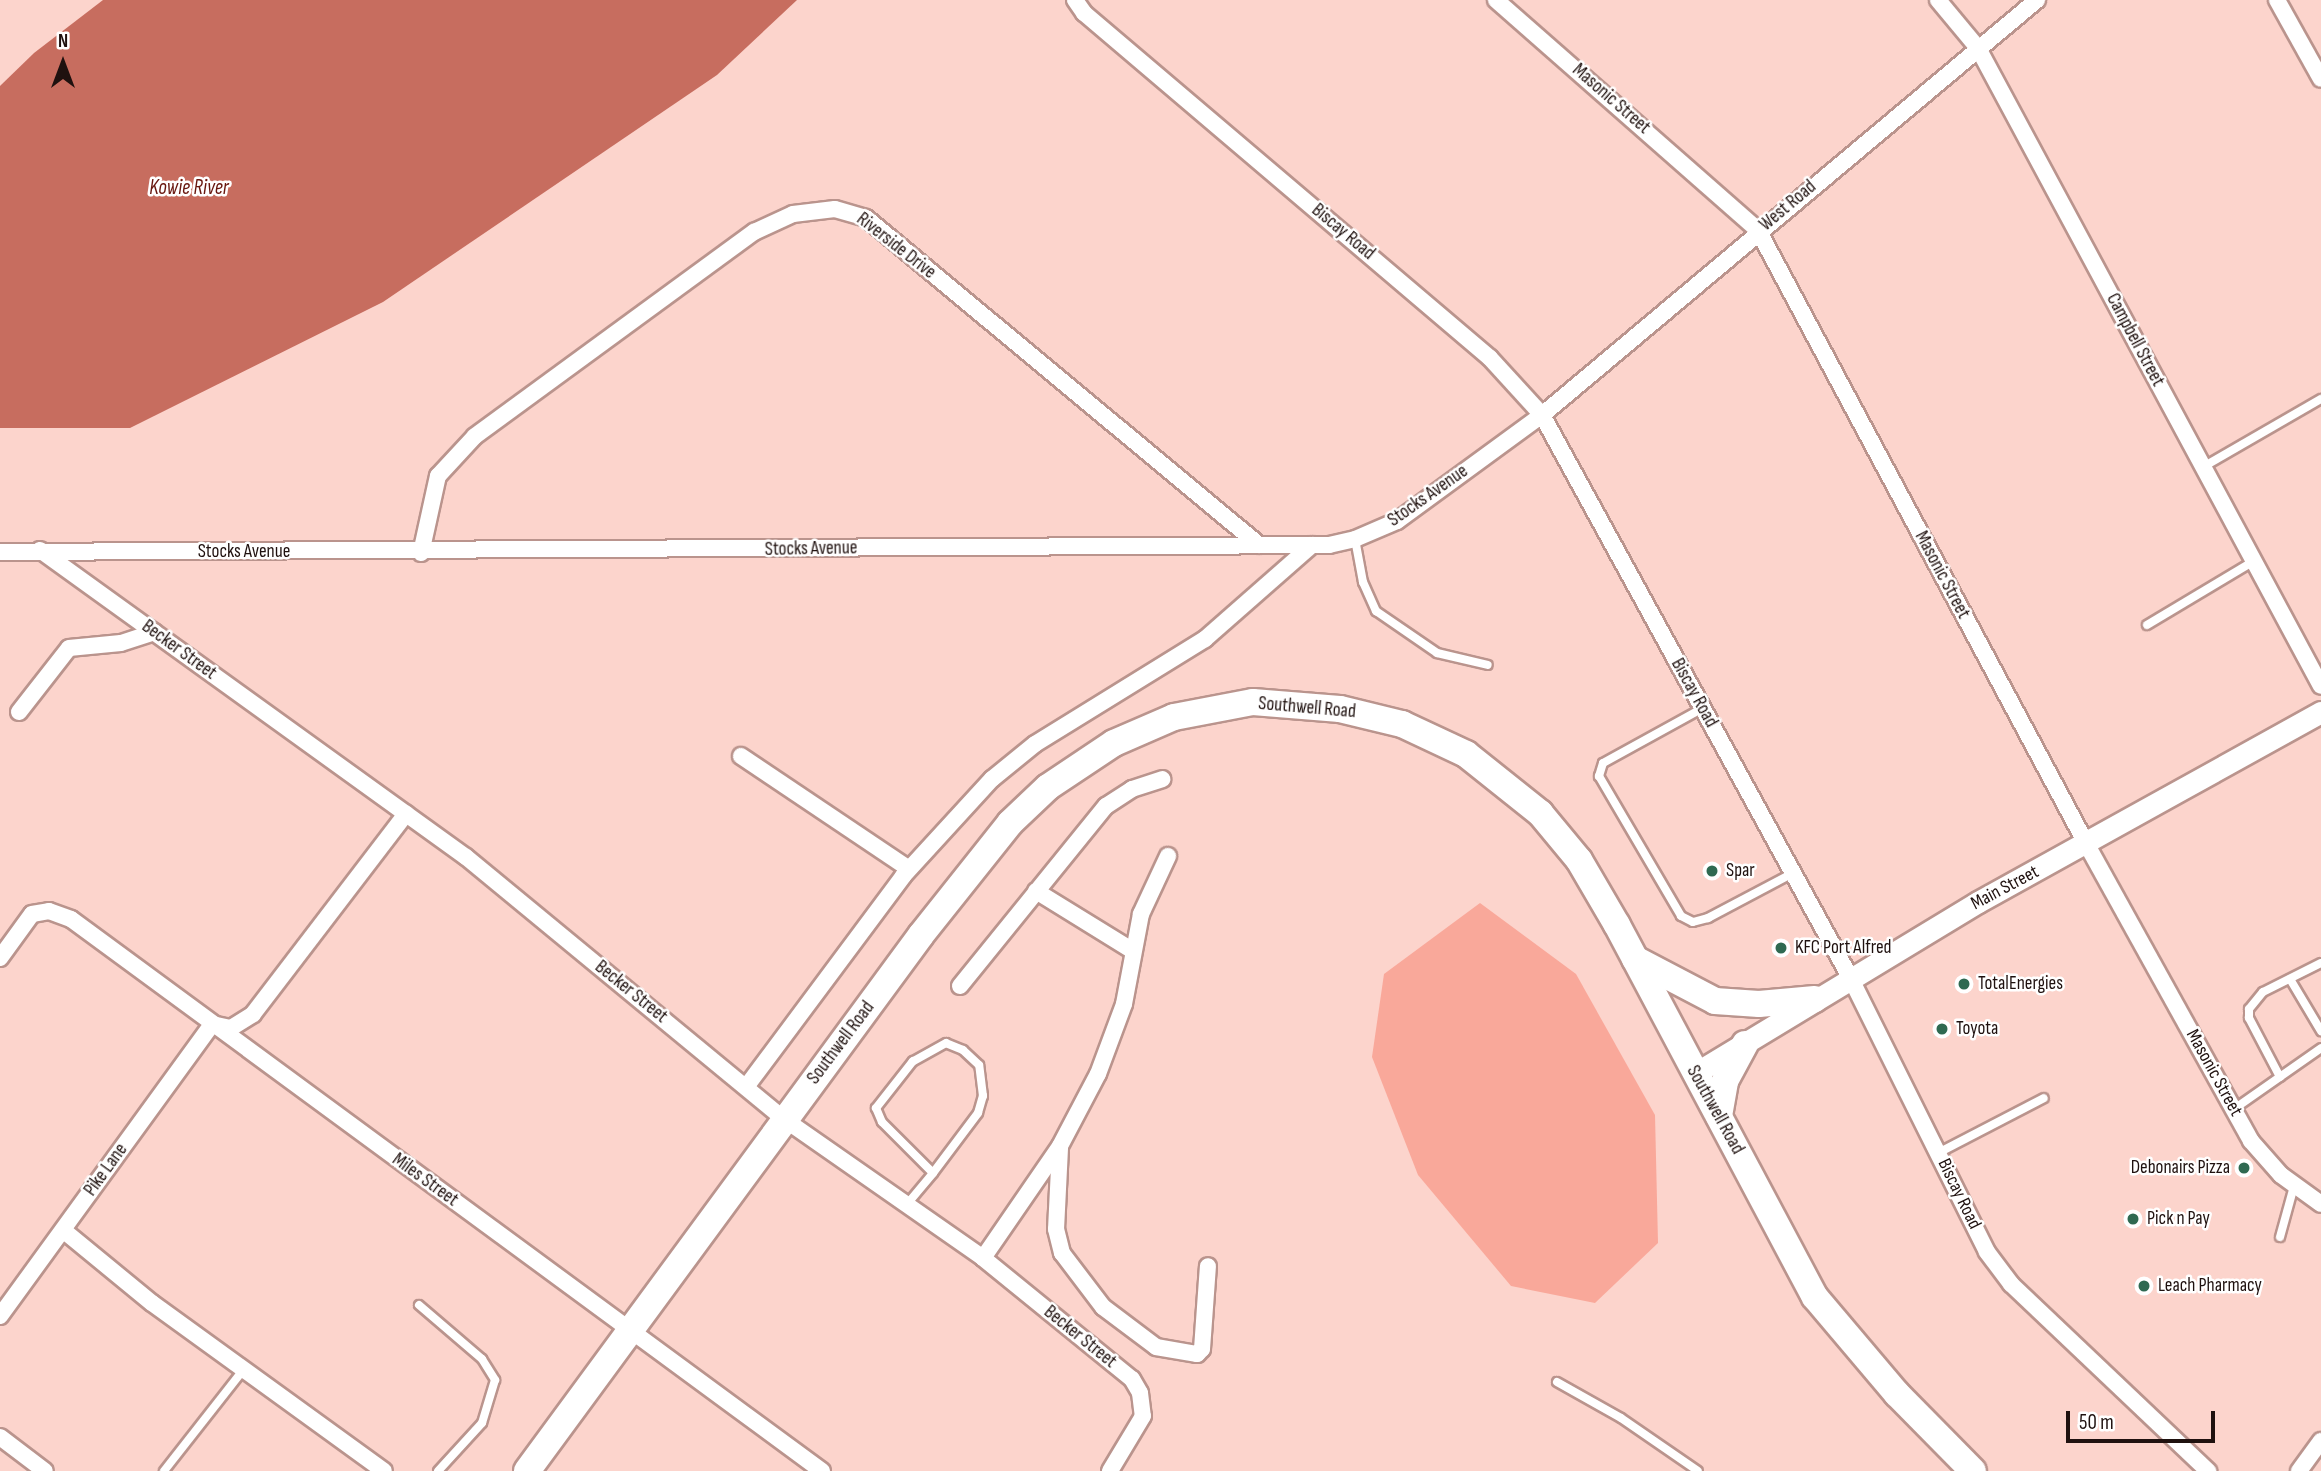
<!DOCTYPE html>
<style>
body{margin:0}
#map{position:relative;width:2321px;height:1471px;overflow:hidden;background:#fcd4cc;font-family:"Sofia Sans Condensed",sans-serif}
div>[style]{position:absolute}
.green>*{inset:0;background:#f9a89a}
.water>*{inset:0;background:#c76d5f}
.roads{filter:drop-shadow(2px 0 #ba948d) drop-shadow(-2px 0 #ba948d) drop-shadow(0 2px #ba948d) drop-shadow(0 -2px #ba948d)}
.service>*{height:8px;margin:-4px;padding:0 4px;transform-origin:4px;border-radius:4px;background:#fff}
.minor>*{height:16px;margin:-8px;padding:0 8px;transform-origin:8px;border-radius:8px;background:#fff}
.tertiary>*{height:21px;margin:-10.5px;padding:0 10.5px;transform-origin:10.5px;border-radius:10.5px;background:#fff}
.primary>*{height:26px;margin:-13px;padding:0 13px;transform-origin:13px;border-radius:13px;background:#fff}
.dots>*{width:19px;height:19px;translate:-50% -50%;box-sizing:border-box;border:4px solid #fff;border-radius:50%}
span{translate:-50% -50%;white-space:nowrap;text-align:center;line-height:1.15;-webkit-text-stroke:5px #fff;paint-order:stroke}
.street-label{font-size:19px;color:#1f110f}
.poi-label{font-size:19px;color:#1f110f}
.left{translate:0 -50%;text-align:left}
.right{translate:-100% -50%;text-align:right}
.water-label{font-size:21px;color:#68160e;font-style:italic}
.north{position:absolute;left:28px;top:28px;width:70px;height:70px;-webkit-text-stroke:5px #fff;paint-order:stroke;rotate:0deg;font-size:19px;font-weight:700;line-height:28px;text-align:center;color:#1f110f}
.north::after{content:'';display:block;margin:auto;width:24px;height:32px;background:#1f110f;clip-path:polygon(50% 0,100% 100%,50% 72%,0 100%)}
.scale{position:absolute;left:2066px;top:1411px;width:149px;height:32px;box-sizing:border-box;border:4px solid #1f110f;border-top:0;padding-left:9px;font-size:21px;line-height:24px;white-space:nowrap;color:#1f110f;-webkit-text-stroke:5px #fff;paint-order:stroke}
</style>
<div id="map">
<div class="green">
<div style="clip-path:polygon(1480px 903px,1576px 974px,1655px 1115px,1658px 1243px,1595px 1303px,1511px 1286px,1418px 1175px,1372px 1057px,1384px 974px)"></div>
</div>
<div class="water">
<div style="clip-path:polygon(103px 0,797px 0,717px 75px,383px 302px,130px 428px,0 428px,0 86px,34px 53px)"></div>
</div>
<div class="roads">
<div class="service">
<div style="left:2203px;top:467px;width:136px;rotate:-30deg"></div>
<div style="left:1355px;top:539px;width:44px;rotate:79.5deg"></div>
<div style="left:1363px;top:582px;width:32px;rotate:66deg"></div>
<div style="left:1376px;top:611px;width:74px;rotate:34.5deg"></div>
<div style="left:1437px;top:653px;width:52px;rotate:13.2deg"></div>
<div style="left:2147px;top:625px;width:125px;rotate:-30.9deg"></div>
<div style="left:1703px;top:708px;width:114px;rotate:151.2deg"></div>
<div style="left:1603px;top:763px;width:14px;rotate:107deg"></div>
<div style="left:1599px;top:776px;width:162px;rotate:59.6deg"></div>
<div style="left:1681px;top:916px;width:13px;rotate:27deg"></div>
<div style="left:1693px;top:922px;width:16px;rotate:-15deg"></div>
<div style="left:1708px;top:918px;width:96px;rotate:-27.9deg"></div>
<div style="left:2290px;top:979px;width:61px;rotate:59.2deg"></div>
<div style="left:2280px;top:1077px;width:67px;rotate:-117.7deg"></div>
<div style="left:2249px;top:1018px;width:9px;rotate:-90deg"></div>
<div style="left:2249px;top:1009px;width:22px;rotate:-51deg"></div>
<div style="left:2263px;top:992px;width:65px;rotate:-26.6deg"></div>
<div style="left:2234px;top:1109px;width:106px;rotate:-35deg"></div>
<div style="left:1938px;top:1153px;width:119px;rotate:-27.4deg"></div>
<div style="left:908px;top:1203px;width:39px;rotate:-50deg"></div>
<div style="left:933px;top:1173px;width:75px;rotate:-53.1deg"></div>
<div style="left:978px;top:1113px;width:18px;rotate:-74deg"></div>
<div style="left:983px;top:1096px;width:31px;rotate:-97deg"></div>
<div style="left:979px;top:1065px;width:22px;rotate:-137deg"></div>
<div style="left:963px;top:1050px;width:18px;rotate:-158deg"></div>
<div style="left:946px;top:1043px;width:38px;rotate:151deg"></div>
<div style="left:913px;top:1061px;width:60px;rotate:128.2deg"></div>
<div style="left:876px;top:1108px;width:15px;rotate:67deg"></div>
<div style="left:882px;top:1122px;width:72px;rotate:45deg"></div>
<div style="left:2280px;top:1237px;width:53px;rotate:-74.6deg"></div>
<div style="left:419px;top:1305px;width:83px;rotate:40.6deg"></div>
<div style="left:482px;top:1359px;width:25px;rotate:58deg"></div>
<div style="left:495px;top:1380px;width:45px;rotate:106.8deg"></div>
<div style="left:482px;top:1423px;width:65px;rotate:132.5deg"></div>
<div style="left:1557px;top:1382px;width:73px;rotate:29.4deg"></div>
<div style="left:1621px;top:1418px;width:93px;rotate:34.5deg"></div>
<div style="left:164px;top:1471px;width:130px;rotate:-51.9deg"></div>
</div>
<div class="minor">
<div style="left:1075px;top:0;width:16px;rotate:55deg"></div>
<div style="left:1084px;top:13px;width:533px;rotate:40.36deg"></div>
<div style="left:1490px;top:358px;width:77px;rotate:47.6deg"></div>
<div style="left:1542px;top:415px;width:641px;rotate:61.28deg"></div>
<div style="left:1850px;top:977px;width:307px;rotate:63.5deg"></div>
<div style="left:1987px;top:1252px;width:40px;rotate:53deg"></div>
<div style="left:2011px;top:1284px;width:272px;rotate:43.5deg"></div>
<div style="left:1496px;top:0;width:349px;rotate:41.3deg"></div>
<div style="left:1758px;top:230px;width:697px;rotate:61.86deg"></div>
<div style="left:2087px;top:845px;width:338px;rotate:61deg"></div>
<div style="left:2251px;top:1141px;width:45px;rotate:48.6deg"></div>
<div style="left:2281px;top:1175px;width:49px;rotate:35.9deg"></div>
<div style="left:1938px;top:0;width:62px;rotate:50.2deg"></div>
<div style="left:1978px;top:48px;width:724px;rotate:61.74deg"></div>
<div style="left:2277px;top:0;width:90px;rotate:60.9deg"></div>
<div style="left:40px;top:550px;width:525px;rotate:35.78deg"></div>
<div style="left:466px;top:857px;width:412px;rotate:39.5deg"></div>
<div style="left:784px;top:1119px;width:243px;rotate:34.9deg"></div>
<div style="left:983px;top:1258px;width:192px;rotate:39.1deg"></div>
<div style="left:1132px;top:1379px;width:16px;rotate:60deg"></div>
<div style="left:1140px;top:1393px;width:23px;rotate:83deg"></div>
<div style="left:1143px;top:1416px;width:64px;rotate:121deg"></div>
<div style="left:0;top:552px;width:1329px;rotate:-0.3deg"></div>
<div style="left:1329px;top:545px;width:27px;rotate:-13deg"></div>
<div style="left:1355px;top:539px;width:46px;rotate:-23.2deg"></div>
<div style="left:1397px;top:521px;width:180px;rotate:-36.2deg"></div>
<div style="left:1542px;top:415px;width:646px;rotate:-39.98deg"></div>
<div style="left:421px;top:553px;width:79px;rotate:-77.6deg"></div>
<div style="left:438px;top:476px;width:54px;rotate:-47.2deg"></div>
<div style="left:475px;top:436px;width:346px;rotate:-36.2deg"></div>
<div style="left:754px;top:232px;width:43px;rotate:-24.8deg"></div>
<div style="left:793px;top:214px;width:42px;rotate:-6.8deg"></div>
<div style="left:835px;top:209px;width:32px;rotate:16deg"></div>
<div style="left:866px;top:218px;width:511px;rotate:39.76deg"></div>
<div style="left:19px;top:712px;width:81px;rotate:-52deg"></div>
<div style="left:69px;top:648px;width:52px;rotate:-5.5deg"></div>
<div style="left:121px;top:643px;width:35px;rotate:-18deg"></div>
<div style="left:741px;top:756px;width:202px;rotate:33.9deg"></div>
<div style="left:1036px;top:891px;width:114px;rotate:31.7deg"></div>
<div style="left:0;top:958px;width:54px;rotate:-54deg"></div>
<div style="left:32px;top:914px;width:17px;rotate:-10deg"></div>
<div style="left:49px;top:911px;width:23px;rotate:20deg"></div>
<div style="left:71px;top:919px;width:932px;rotate:36.32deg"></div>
<div style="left:960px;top:986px;width:232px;rotate:-51deg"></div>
<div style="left:1106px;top:806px;width:31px;rotate:-33deg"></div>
<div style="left:1132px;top:789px;width:32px;rotate:-18deg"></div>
<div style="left:746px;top:1087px;width:263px;rotate:-53.3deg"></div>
<div style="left:903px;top:876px;width:132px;rotate:-47.5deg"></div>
<div style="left:992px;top:779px;width:55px;rotate:-39.1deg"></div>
<div style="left:1035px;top:744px;width:200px;rotate:-31.7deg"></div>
<div style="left:1205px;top:639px;width:142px;rotate:-41.3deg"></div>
<div style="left:1060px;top:1148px;width:81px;rotate:92.8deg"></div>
<div style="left:1056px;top:1229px;width:25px;rotate:76deg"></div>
<div style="left:1062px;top:1253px;width:68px;rotate:52.8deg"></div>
<div style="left:1103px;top:1307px;width:66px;rotate:37deg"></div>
<div style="left:1156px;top:1347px;width:42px;rotate:9.7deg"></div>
<div style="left:1197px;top:1354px;width:7px;rotate:-45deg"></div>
<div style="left:1202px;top:1349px;width:83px;rotate:-85.9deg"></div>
<div style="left:63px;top:1230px;width:115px;rotate:39.4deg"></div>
<div style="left:152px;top:1303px;width:286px;rotate:35.9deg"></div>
<div style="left:983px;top:1258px;width:136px;rotate:-55.5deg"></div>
<div style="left:1060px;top:1146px;width:81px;rotate:-62.2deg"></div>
<div style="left:1098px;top:1074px;width:75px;rotate:-69.6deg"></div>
<div style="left:1124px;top:1004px;width:92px;rotate:-79.3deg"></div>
<div style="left:1141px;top:914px;width:64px;rotate:-65deg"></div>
<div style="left:0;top:1316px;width:361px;rotate:-54deg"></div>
<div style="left:212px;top:1024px;width:19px;rotate:12deg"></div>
<div style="left:231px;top:1028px;width:26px;rotate:-32deg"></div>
<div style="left:253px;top:1014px;width:252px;rotate:-52.6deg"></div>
<div style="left:0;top:1437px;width:56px;rotate:37.1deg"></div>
<div style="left:2299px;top:1471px;width:37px;rotate:-54deg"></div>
</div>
<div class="tertiary">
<div style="left:1694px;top:1074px;width:332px;rotate:-31.2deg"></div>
<div style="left:1978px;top:902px;width:392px;rotate:-29deg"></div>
</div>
<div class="primary">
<div style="left:1635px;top:959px;width:90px;rotate:27.7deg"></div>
<div style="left:1715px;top:1001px;width:44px;rotate:3.9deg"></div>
<div style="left:1759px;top:1004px;width:56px;rotate:-5.1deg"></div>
<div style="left:1719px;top:1116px;width:36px;rotate:-80deg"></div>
<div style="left:1725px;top:1081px;width:42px;rotate:-61.6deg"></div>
<div style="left:527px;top:1471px;width:665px;rotate:-53.68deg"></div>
<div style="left:921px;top:935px;width:143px;rotate:-51.5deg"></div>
<div style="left:1010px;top:823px;width:52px;rotate:-43.5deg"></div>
<div style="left:1048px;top:787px;width:79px;rotate:-33.7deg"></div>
<div style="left:1114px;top:743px;width:65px;rotate:-23.4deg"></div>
<div style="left:1174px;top:717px;width:80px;rotate:-10.8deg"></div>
<div style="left:1253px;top:702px;width:87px;rotate:4.6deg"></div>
<div style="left:1340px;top:709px;width:64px;rotate:13.6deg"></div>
<div style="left:1402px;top:724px;width:71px;rotate:25.1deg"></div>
<div style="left:1466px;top:754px;width:95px;rotate:38.6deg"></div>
<div style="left:1540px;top:813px;width:61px;rotate:50.3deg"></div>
<div style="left:1579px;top:860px;width:75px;rotate:59.7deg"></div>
<div style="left:1617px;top:925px;width:421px;rotate:62deg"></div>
<div style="left:1815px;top:1297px;width:127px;rotate:49.8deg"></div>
<div style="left:1897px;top:1394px;width:108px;rotate:45.4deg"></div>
</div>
</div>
<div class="dots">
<div style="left:1712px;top:871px;background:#2f6951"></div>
<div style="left:1781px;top:948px;background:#2f6951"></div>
<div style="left:1964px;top:984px;background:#2f6951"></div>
<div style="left:1942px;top:1029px;background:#2f6951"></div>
<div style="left:2244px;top:1168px;background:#2f6951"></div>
<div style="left:2133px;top:1219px;background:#2f6951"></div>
<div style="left:2144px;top:1286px;background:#2f6951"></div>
</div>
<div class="street-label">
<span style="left:1611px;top:99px;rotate:41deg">Masonic Street</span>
<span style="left:1788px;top:206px;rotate:-40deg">West Road</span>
<span style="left:1343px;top:232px;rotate:40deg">Biscay Road</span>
<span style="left:896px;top:246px;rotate:38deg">Riverside Drive</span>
<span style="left:2135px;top:340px;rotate:62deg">Campbell Street</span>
<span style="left:1428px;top:496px;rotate:-35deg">Stocks Avenue</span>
<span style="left:811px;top:549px;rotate:-1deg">Stocks Avenue</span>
<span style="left:244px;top:552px">Stocks Avenue</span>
<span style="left:1942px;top:575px;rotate:62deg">Masonic Street</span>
<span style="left:179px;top:650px;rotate:36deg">Becker Street</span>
<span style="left:1694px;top:693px;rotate:61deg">Biscay Road</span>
<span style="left:1307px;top:708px;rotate:5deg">Southwell Road</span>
<span style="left:2005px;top:888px;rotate:-28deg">Main Street</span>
<span style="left:631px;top:992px;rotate:39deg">Becker Street</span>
<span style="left:841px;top:1043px;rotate:-53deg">Southwell Road</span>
<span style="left:2214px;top:1073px;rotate:61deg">Masonic Street</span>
<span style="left:1715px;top:1110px;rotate:61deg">Southwell Road</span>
<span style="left:106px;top:1170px;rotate:-54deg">Pike Lane</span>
<span style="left:425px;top:1180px;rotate:36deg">Miles Street</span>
<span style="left:1959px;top:1194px;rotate:64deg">Biscay Road</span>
<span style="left:1080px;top:1337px;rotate:39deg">Becker Street</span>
</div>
<div class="poi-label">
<span class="left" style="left:1726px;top:871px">Spar</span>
<span class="left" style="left:1795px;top:948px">KFC Port Alfred</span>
<span class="left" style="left:1978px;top:984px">TotalEnergies</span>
<span class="left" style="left:1956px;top:1029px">Toyota</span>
<span class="right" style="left:2230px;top:1168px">Debonairs Pizza</span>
<span class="left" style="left:2147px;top:1219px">Pick n Pay</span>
<span class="left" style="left:2158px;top:1286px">Leach Pharmacy</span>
</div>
<div class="water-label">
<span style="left:189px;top:188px">Kowie River</span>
</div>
<div class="north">N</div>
<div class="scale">50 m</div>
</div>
